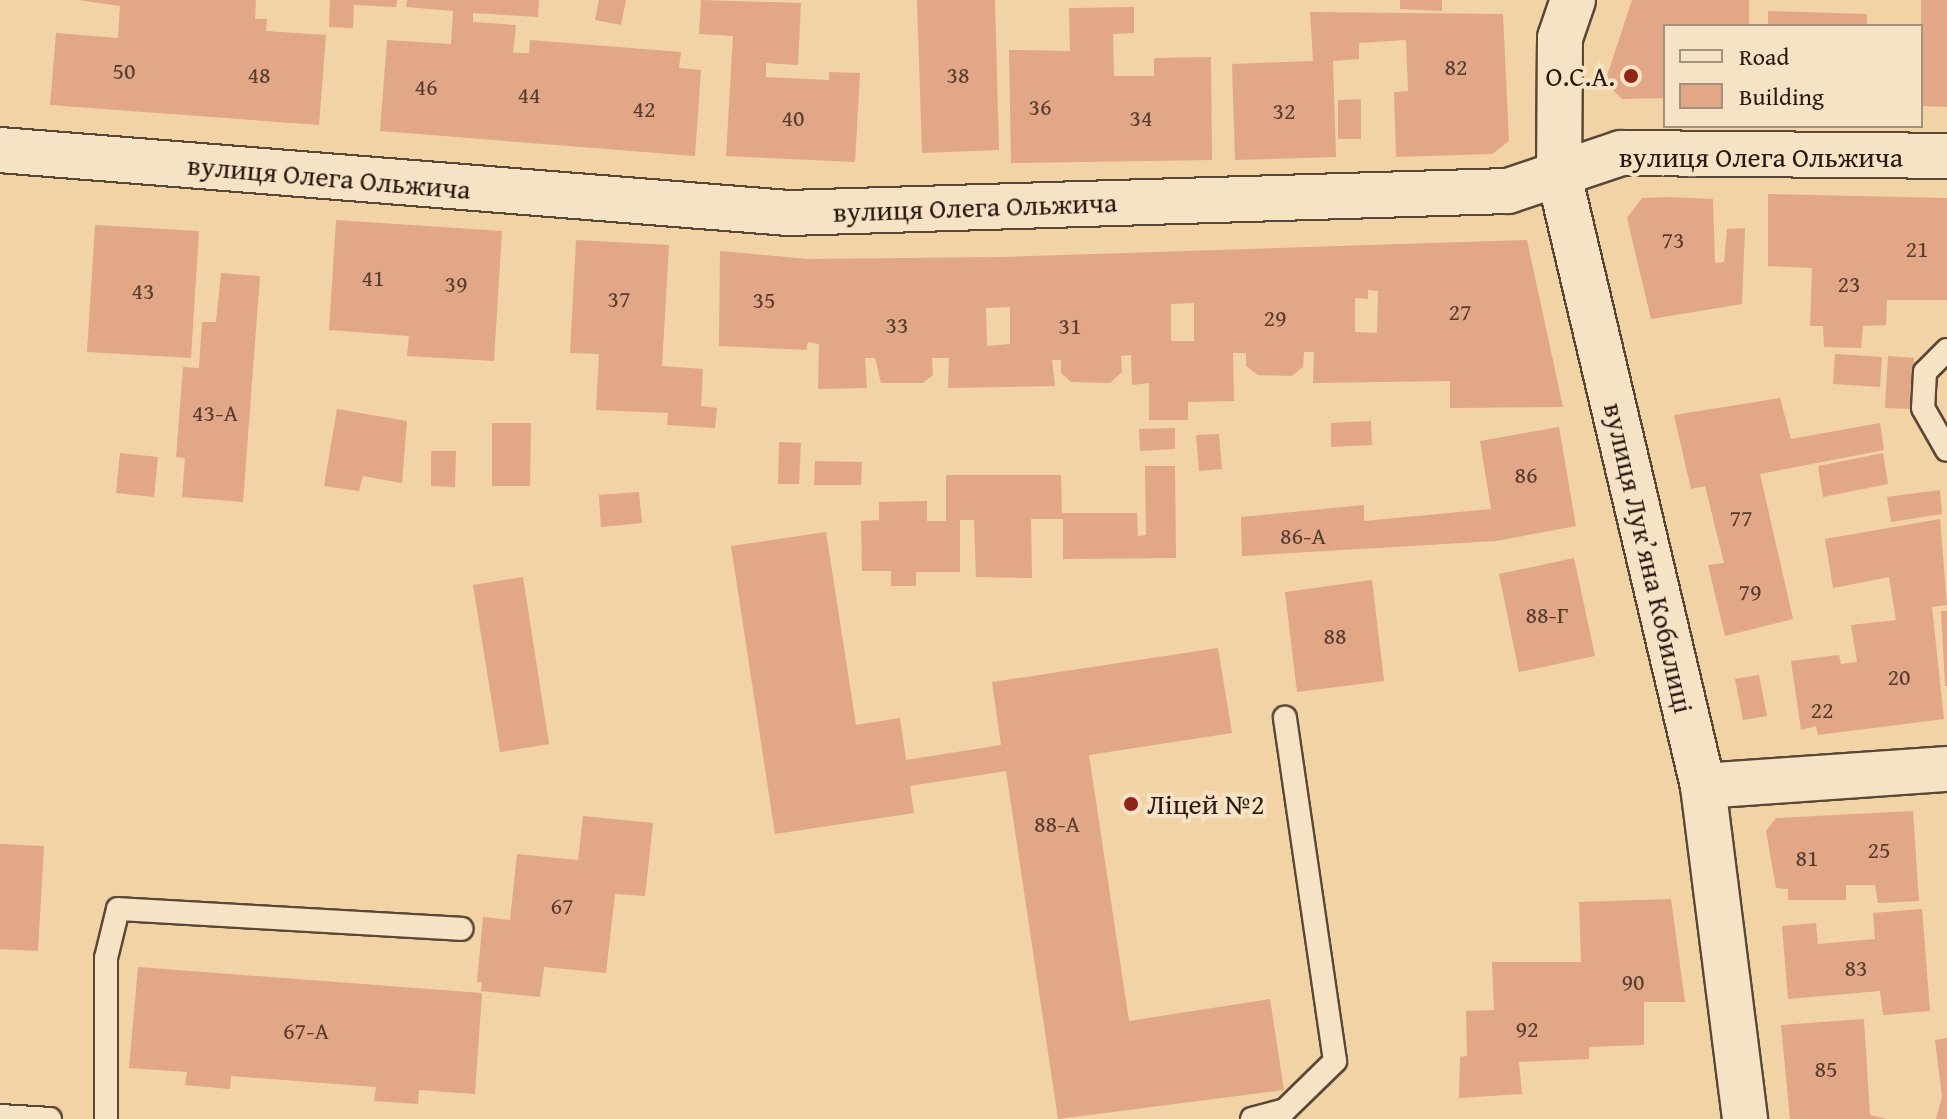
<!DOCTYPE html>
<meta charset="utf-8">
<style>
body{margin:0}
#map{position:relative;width:1947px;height:1119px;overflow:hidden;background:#f1d3a5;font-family:"Gentium Book Plus",serif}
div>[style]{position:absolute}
.building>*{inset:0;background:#e1a786}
.roads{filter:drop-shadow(2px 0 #5a4837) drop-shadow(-2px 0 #5a4837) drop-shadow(0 2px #5a4837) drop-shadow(0 -2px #5a4837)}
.service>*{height:22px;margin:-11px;padding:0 11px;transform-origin:11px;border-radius:11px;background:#f6e2c4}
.minor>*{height:44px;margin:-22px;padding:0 22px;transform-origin:22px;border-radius:22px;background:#f6e2c4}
.tertiary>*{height:44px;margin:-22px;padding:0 22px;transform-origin:22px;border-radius:22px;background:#f6e2c4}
.dots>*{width:22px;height:22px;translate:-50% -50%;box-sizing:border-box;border:4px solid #f6e2c4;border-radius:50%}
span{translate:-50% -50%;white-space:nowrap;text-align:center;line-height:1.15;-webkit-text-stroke:8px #f6e2c4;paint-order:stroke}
.number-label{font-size:24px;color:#563c2f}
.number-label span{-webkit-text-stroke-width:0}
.poi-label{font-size:28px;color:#271912}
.right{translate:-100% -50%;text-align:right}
.left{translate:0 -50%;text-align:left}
.street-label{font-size:28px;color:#271912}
.legend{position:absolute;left:1663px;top:24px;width:260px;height:104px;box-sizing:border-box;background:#f6e2c4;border:2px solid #a3927d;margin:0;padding:10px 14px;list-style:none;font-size:24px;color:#271912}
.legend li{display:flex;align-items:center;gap:16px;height:40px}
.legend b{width:40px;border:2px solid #a3927d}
</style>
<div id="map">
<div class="building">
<div style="clip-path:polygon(78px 0,256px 0,255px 19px,267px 19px,266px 31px,326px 35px,319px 125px,50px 105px,56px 33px,118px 38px,120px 6px)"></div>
<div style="clip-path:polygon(330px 0,397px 0,396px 7px,354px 5px,353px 28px,329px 27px)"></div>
<div style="clip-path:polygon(407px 0,539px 0,538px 17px,473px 13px,473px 22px,516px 25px,513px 53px,529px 53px,530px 40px,681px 52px,679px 68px,701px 70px,695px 156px,380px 131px,387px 40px,451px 44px,453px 11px,406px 7px)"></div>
<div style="clip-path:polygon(599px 0,626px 0,621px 25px,595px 20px)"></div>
<div style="clip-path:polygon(701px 0,801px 3px,798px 65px,766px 63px,766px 77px,829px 80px,829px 72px,860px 73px,855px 162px,726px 156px,733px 36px,699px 34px)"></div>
<div style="clip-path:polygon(917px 0,995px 0,999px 150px,922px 153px)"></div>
<div style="clip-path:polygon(1400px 0,1442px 0,1442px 11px,1400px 9px)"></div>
<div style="clip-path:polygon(1632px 0,1749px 0,1749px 26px,1665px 26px,1665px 98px,1622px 99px,1605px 82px)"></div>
<div style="clip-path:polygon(1921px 0,1947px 0,1947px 107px,1921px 106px)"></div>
<div style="clip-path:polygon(1134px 7px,1134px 33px,1113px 34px,1114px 76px,1154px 76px,1154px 58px,1211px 57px,1212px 160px,1011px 163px,1009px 50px,1070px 51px,1069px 8px)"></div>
<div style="clip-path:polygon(1768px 11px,1867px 14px,1867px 26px,1768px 26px)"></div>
<div style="clip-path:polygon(1310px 12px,1503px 14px,1509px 141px,1492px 154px,1396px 157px,1394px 92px,1408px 91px,1406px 40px,1359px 43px,1359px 59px,1333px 61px,1336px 157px,1235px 160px,1232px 64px,1313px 61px)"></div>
<div style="clip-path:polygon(1361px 99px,1361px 139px,1338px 139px,1338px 100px)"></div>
<div style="clip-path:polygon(1768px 194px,1947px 198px,1947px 300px,1887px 300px,1886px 325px,1863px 326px,1861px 348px,1824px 347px,1823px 326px,1810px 326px,1812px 268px,1768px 266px)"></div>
<div style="clip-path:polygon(1668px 197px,1713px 199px,1715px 263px,1724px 262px,1727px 229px,1745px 228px,1742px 304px,1651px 319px,1627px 218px,1642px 198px)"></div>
<div style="clip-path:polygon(336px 220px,502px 231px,494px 361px,407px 356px,409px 336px,329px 330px)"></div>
<div style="clip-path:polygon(95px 225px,199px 231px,191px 358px,87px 352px)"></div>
<div style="clip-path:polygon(576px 240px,669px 245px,662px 366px,703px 369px,701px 406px,717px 408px,715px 428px,667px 425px,668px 413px,596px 410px,599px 354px,570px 353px)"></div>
<div style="clip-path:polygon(evenodd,1527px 240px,1563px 407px,1450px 408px,1450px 381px,1313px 383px,1314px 352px,1304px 352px,1303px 367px,1292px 376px,1258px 375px,1246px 366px,1246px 353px,1233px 353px,1234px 401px,1188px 402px,1188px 420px,1149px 420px,1149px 383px,1132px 385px,1131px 355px,1121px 356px,1122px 372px,1110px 383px,1071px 382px,1061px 373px,1061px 360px,1052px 360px,1055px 386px,948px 388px,949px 358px,932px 358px,933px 375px,923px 383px,881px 383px,875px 358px,865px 358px,867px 388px,818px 389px,819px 344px,808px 342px,806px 350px,719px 346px,720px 251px,808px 259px,1001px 257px,1527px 240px,1368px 290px,1378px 291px,1377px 333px,1355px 332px,1355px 298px,1368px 299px,1368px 290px,1527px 240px,1194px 303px,1194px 341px,1171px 341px,1171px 304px,1194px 303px,1527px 240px,1010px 307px,1010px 344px,987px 346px,986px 308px,1010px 307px)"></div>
<div style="clip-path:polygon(221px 273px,260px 276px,243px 502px,182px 497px,185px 458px,176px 457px,183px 367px,199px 368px,202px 322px,216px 322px)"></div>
<div style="clip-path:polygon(1835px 354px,1882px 357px,1880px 387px,1833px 384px)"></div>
<div style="clip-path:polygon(1888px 356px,1914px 358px,1911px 409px,1885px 408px)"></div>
<div style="clip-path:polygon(1780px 398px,1791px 439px,1880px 423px,1884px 450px,1760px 474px,1793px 619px,1725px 636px,1708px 565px,1724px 563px,1705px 486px,1691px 489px,1674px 415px)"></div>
<div style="clip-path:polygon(337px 409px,407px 421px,402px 483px,363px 476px,359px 491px,324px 486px)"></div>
<div style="clip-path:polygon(1371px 421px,1372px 445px,1331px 447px,1331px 423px)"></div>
<div style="clip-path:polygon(492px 423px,531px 423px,530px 486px,492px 486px)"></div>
<div style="clip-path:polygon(1559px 427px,1576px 526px,1496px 541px,1242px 556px,1241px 517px,1364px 505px,1364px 521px,1491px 509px,1480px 441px)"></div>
<div style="clip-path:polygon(1175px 428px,1175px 449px,1140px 451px,1139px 429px)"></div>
<div style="clip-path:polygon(1219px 434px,1222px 469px,1199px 471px,1196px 435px)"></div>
<div style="clip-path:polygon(779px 442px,801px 443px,799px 484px,778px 484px)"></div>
<div style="clip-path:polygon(431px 451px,456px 451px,455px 487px,431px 486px)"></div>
<div style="clip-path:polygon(120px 453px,158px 457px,154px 497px,116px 493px)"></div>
<div style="clip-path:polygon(1883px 453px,1888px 484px,1823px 497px,1818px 466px)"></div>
<div style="clip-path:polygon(815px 461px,862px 462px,861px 485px,814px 485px)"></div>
<div style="clip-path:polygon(1145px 466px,1175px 466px,1176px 558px,1063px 559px,1063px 519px,1031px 519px,1032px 578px,976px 577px,974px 520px,960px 520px,960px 572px,916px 572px,916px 586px,891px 586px,891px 571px,862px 571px,861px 521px,879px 520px,879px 502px,927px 501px,927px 521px,946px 521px,946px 475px,1061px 475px,1062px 513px,1137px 513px,1138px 536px,1146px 535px)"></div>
<div style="clip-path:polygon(1940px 490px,1942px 514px,1891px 522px,1887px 497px)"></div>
<div style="clip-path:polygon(639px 492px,642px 523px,601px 527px,599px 495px)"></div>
<div style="clip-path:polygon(1940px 519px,1947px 605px,1932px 607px,1944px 719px,1818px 735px,1816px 726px,1801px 730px,1791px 661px,1839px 655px,1841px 664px,1857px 662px,1851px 625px,1896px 620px,1889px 577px,1833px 588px,1825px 539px)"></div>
<div style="clip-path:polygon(826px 532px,856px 725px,900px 718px,906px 760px,1001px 745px,992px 682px,1218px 648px,1232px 733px,1089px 755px,1129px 1021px,1270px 999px,1284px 1090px,1058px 1119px,1006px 771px,910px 786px,914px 813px,775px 834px,731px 546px)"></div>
<div style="clip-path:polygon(1574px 558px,1595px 656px,1519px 672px,1499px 574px)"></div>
<div style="clip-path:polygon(523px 577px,549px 744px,500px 752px,473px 585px)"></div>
<div style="clip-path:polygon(1372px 580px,1384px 681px,1297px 692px,1285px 592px)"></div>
<div style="clip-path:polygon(1941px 611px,1947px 611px,1947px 686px,1945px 686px)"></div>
<div style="clip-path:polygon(1759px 675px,1767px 716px,1743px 720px,1735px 679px)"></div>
<div style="clip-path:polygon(1913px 811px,1919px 901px,1878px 903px,1875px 885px,1846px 885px,1846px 900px,1788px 900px,1788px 889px,1776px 888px,1766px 831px,1776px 818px)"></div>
<div style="clip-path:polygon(583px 816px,653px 823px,645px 896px,615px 894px,606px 973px,544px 967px,540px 997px,481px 991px,482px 982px,477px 982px,483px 917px,510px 920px,517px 854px,578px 860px)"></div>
<div style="clip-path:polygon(0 844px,44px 846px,38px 951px,0 949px)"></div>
<div style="clip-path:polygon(1671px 899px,1685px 1002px,1644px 1002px,1644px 1045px,1589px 1047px,1589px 1059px,1519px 1062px,1522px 1094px,1459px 1098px,1460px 1057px,1467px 1056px,1466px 1011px,1494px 1010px,1492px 962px,1581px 962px,1579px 902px)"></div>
<div style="clip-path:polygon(1922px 909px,1930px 1011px,1883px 1015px,1880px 991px,1788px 999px,1782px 926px,1816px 923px,1818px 944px,1875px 939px,1873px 913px)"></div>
<div style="clip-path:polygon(138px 967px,482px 993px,475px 1094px,419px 1090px,418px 1104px,374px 1101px,376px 1087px,231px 1076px,230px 1089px,185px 1085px,187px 1072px,129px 1068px)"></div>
<div style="clip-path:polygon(1864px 1019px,1870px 1115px,1887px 1119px,1790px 1119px,1781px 1025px)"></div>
<div style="clip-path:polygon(1947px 1038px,1947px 1119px,1936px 1119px,1942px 1097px,1935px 1040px)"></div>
</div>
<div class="roads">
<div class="service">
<div style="left:1947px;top:350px;width:31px;rotate:135deg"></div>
<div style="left:1925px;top:372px;width:36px;rotate:93deg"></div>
<div style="left:1923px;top:408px;width:48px;rotate:60.3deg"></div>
<div style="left:0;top:1116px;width:50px;rotate:3.4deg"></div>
<div style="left:106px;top:1119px;width:161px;rotate:-90deg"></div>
<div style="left:106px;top:958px;width:50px;rotate:-76.2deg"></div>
<div style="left:118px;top:909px;width:344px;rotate:3.3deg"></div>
<div style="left:1252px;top:1119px;width:34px;rotate:-15deg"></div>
<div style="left:1285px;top:1110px;width:70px;rotate:-44.4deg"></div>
<div style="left:1335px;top:1061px;width:347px;rotate:-98.3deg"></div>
</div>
<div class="minor">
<div style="left:0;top:150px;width:791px;rotate:4.57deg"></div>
<div style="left:788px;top:213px;width:720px;rotate:-1.75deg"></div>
<div style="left:1508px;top:191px;width:119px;rotate:-18.6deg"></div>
<div style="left:1621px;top:153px;width:326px;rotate:0.5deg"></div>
<div style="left:1703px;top:786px;width:245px;rotate:-4deg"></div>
</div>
<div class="tertiary">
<div style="left:1573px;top:0;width:40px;rotate:108.9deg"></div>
<div style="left:1560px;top:38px;width:137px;rotate:90.4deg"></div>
<div style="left:1559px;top:175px;width:628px;rotate:76.74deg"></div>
<div style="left:1703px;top:786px;width:336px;rotate:82.8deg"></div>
</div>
</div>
<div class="dots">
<div style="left:1631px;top:76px;background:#8f2418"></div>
<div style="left:1131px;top:804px;background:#8f2418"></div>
</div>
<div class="number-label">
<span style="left:1456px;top:67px">82</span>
<span style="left:124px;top:71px">50</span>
<span style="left:259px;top:75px">48</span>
<span style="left:958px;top:75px">38</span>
<span style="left:426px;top:87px">46</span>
<span style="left:529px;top:95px">44</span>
<span style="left:1040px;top:107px">36</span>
<span style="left:644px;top:109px">42</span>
<span style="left:1284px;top:111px">32</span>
<span style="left:793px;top:118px">40</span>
<span style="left:1141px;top:118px">34</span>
<span style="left:1673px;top:240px">73</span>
<span style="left:1917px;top:249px">21</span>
<span style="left:373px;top:278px">41</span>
<span style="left:456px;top:284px">39</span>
<span style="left:1849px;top:284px">23</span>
<span style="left:143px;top:291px">43</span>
<span style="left:619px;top:299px">37</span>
<span style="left:764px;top:300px">35</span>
<span style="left:1460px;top:312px">27</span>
<span style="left:1275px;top:318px">29</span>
<span style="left:897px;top:325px">33</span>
<span style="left:1070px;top:326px">31</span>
<span style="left:215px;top:413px">43-А</span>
<span style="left:1526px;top:475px">86</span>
<span style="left:1741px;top:518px">77</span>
<span style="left:1303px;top:536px">86-А</span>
<span style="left:1750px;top:592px">79</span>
<span style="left:1547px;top:615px">88-Г</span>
<span style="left:1335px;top:636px">88</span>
<span style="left:1899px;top:677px">20</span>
<span style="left:1822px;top:710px">22</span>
<span style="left:1057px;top:824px">88-А</span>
<span style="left:1879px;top:850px">25</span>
<span style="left:1807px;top:858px">81</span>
<span style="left:562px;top:906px">67</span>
<span style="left:1856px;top:968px">83</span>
<span style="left:1633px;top:982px">90</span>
<span style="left:1527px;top:1029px">92</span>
<span style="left:306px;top:1031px">67-А</span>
<span style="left:1826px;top:1069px">85</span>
</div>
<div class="poi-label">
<span class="right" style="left:1615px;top:76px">О.С.А.</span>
<span class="left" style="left:1147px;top:804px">Ліцей №2</span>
</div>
<div class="street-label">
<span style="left:1761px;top:157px">вулиця Олега Ольжича</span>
<span style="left:329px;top:177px;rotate:5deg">вулиця Олега Ольжича</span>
<span style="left:975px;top:207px;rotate:-2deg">вулиця Олега Ольжича</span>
<span style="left:1649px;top:558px;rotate:77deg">вулиця Лукʼяна Кобилиці</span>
</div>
<ul class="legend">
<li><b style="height:10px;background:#f6e2c4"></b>Road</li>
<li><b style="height:22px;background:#e1a786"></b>Building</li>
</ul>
</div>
